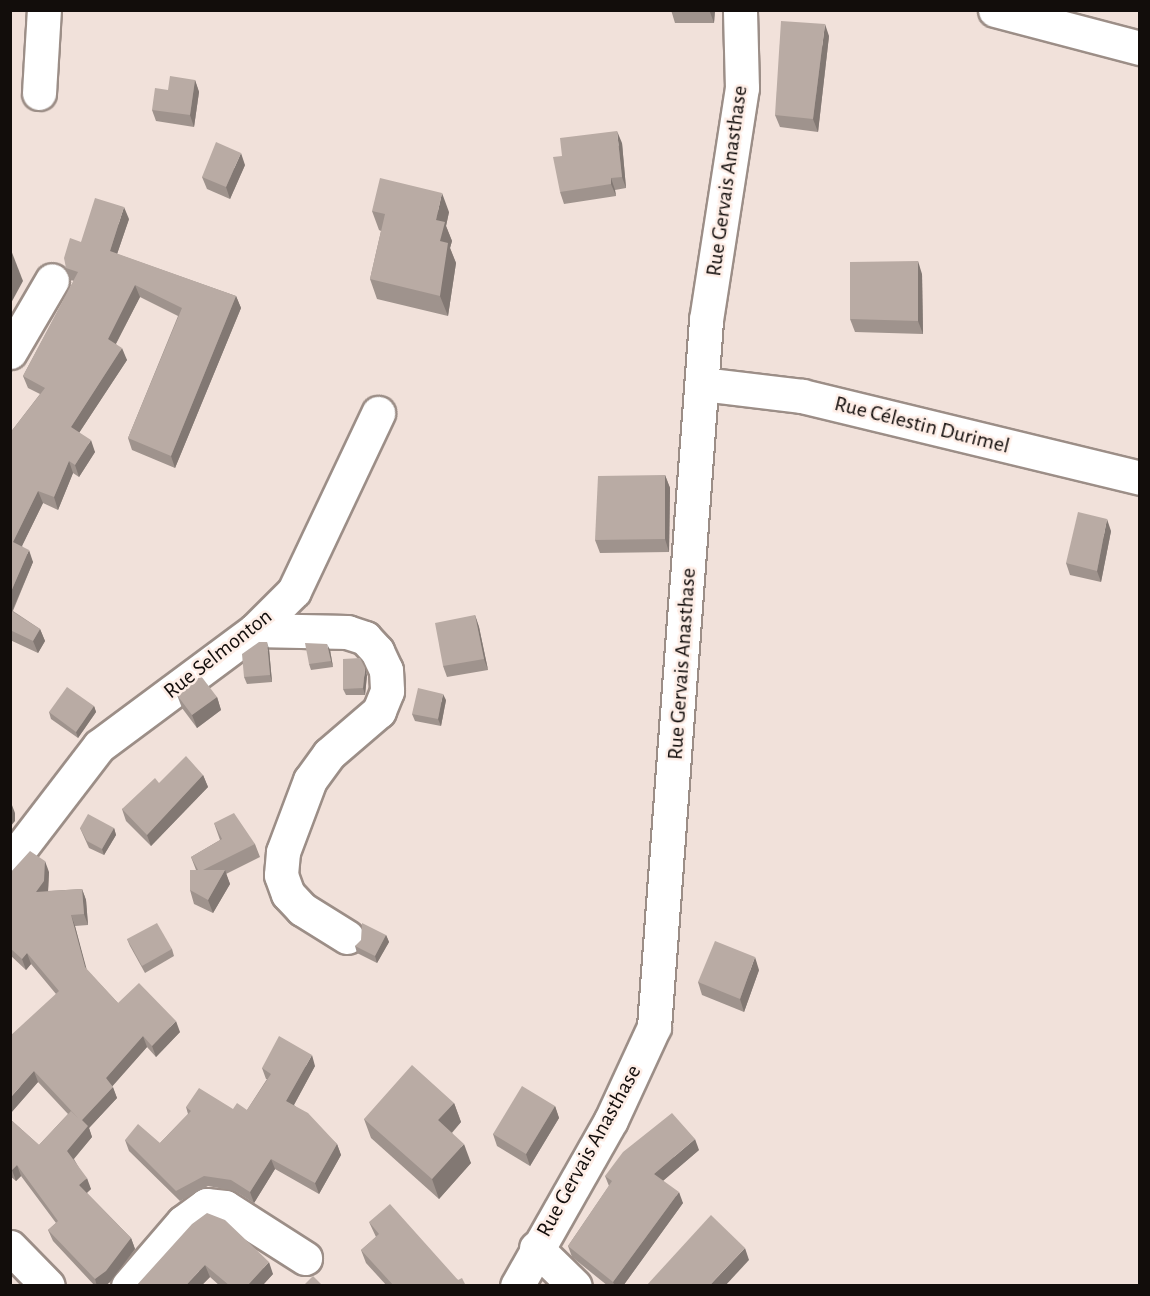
<!DOCTYPE html>
<meta charset="utf-8">
<style>
body{margin:0}
#map{position:relative;width:1150px;height:1296px;overflow:hidden;background:#f1e1da;font-family:"Alegreya Sans",sans-serif}
div>[style]{position:absolute}
.roads{filter:drop-shadow(2px 0 #9c8e87) drop-shadow(-2px 0 #9c8e87) drop-shadow(0 2px #9c8e87) drop-shadow(0 -2px #9c8e87)}
.street>*{height:33px;margin:-16.5px;padding:0 16.5px;transform-origin:16.5px;border-radius:16.5px;background:#fff}
.wall>*{inset:0;background:#9f938d}
.shaded-wall>*{inset:0;background:#827873}
.building>*{inset:0;background:#b9aba4}
span{translate:-50% -50%;white-space:nowrap;text-align:center;line-height:1.15;-webkit-text-stroke:5px #feeee7;paint-order:stroke}
.street-label{font-size:22px;color:#120d0b}
.frame{position:absolute;inset:0;border:12px solid #120d0b;pointer-events:none}
</style>
<div id="map">
<div class="roads">
<div class="street">
<div style="left:995px;top:10px;width:150px;rotate:14.7deg"></div>
<div style="left:39px;top:93px;width:83px;rotate:-86.6deg"></div>
<div style="left:10px;top:352px;width:83px;rotate:-59.7deg"></div>
<div style="left:703px;top:384px;width:100px;rotate:6.9deg"></div>
<div style="left:802px;top:396px;width:348px;rotate:13.6deg"></div>
<div style="left:255px;top:630px;width:92px;rotate:1.2deg"></div>
<div style="left:347px;top:632px;width:19px;rotate:18deg"></div>
<div style="left:365px;top:638px;width:18px;rotate:47deg"></div>
<div style="left:377px;top:651px;width:21px;rotate:65deg"></div>
<div style="left:386px;top:670px;width:21px;rotate:87deg"></div>
<div style="left:387px;top:691px;width:22px;rotate:112deg"></div>
<div style="left:379px;top:711px;width:66px;rotate:139.3deg"></div>
<div style="left:329px;top:754px;width:32px;rotate:126deg"></div>
<div style="left:310px;top:780px;width:77px;rotate:110.6deg"></div>
<div style="left:283px;top:852px;width:23px;rotate:95deg"></div>
<div style="left:281px;top:875px;width:20px;rotate:70deg"></div>
<div style="left:288px;top:894px;width:21px;rotate:47deg"></div>
<div style="left:302px;top:909px;width:53px;rotate:31.9deg"></div>
<div style="left:10px;top:862px;width:146px;rotate:-52.5deg"></div>
<div style="left:99px;top:746px;width:194px;rotate:-36.6deg"></div>
<div style="left:255px;top:630px;width:55px;rotate:-45deg"></div>
<div style="left:294px;top:591px;width:197px;rotate:-64.7deg"></div>
<div style="left:10px;top:1247px;width:54px;rotate:45.7deg"></div>
<div style="left:536px;top:1248px;width:54px;rotate:44.3deg"></div>
<div style="left:128px;top:1286px;width:84px;rotate:-49.3deg"></div>
<div style="left:183px;top:1222px;width:29px;rotate:-36deg"></div>
<div style="left:206px;top:1205px;width:19px;rotate:6deg"></div>
<div style="left:225px;top:1207px;width:95px;rotate:32.5deg"></div>
<div style="left:517px;top:1286px;width:191px;rotate:-60.5deg"></div>
<div style="left:611px;top:1120px;width:102px;rotate:-65.2deg"></div>
<div style="left:654px;top:1027px;width:709px;rotate:-85.79deg"></div>
<div style="left:706px;top:320px;width:235px;rotate:-81.2deg"></div>
<div style="left:742px;top:88px;width:78px;rotate:-91.5deg"></div>
</div>
</div>
<div class="wall">
<div style="clip-path:polygon(671px 10px,715px 10px,714px 23px,675px 23px)"></div>
<div style="clip-path:polygon(829px 36px,818px 132px,780px 127px,775px 115px)"></div>
<div style="clip-path:polygon(195px 80px,199px 92px,194px 127px,156px 121px,152px 110px,168px 90px)"></div>
<div style="clip-path:polygon(622px 143px,626px 188px,615px 190px,616px 196px,564px 204px,560px 192px)"></div>
<div style="clip-path:polygon(245px 165px,230px 199px,207px 189px,202px 177px)"></div>
<div style="clip-path:polygon(372px 211px,449px 212px,446px 226px,452px 241px,450px 248px,456px 263px,448px 316px,377px 299px,370px 279px,381px 231px,379px 230px)"></div>
<div style="clip-path:polygon(129px 219px,117px 254px,236px 296px,241px 308px,175px 468px,132px 450px,128px 438px,178px 316px,140px 297px,116px 344px,127px 360px,79px 433px,95px 452px,79px 477px,73px 473px,58px 510px,43px 503px,22px 546px,33px 562px,13px 611px,40px 629px,45px 641px,38px 653px,10px 640px,10px 433px,40px 394px,28px 388px,23px 376px,74px 281px,71px 280px,66px 268px,81px 242px)"></div>
<div style="clip-path:polygon(922px 274px,923px 334px,855px 332px,850px 319px)"></div>
<div style="clip-path:polygon(665px 475px,670px 488px,669px 552px,600px 553px,595px 540px)"></div>
<div style="clip-path:polygon(1111px 531px,1101px 582px,1070px 575px,1066px 563px)"></div>
<div style="clip-path:polygon(475px 615px,479px 627px,488px 670px,447px 677px,443px 666px)"></div>
<div style="clip-path:polygon(269px 649px,272px 682px,247px 684px,244px 677px)"></div>
<div style="clip-path:polygon(330px 650px,333px 667px,311px 670px,309px 664px)"></div>
<div style="clip-path:polygon(367px 675px,365px 695px,346px 695px,343px 689px)"></div>
<div style="clip-path:polygon(177px 695px,217px 697px,221px 710px,197px 728px,182px 708px)"></div>
<div style="clip-path:polygon(446px 700px,441px 726px,415px 721px,412px 714px)"></div>
<div style="clip-path:polygon(94px 706px,96px 712px,78px 738px,51px 719px,49px 712px)"></div>
<div style="clip-path:polygon(203px 775px,208px 787px,151px 846px,126px 821px,122px 809px)"></div>
<div style="clip-path:polygon(214px 823px,255px 844px,260px 857px,226px 874px,230px 884px,213px 913px,194px 904px,190px 890px,196px 870px,191px 857px,220px 840px)"></div>
<div style="clip-path:polygon(80px 828px,114px 828px,116px 835px,104px 855px,89px 848px)"></div>
<div style="clip-path:polygon(49px 872px,48px 891px,82px 889px,86px 900px,88px 925px,75px 926px,86px 969px,118px 1003px,180px 1032px,156px 1057px,147px 1047px,112px 1086px,117px 1098px,89px 1128px,92px 1137px,74px 1159px,91px 1189px,87px 1193px,131px 1238px,135px 1249px,110px 1282px,105px 1286px,95px 1286px,53px 1241px,48px 1230px,56px 1223px,21px 1176px,16px 1181px,10px 1176px,10px 1119px,39px 1145px,68px 1114px,38px 1082px,10px 1114px,56px 994px,31px 964px,26px 970px,10px 955px,10px 873px)"></div>
<div style="clip-path:polygon(386px 935px,389px 942px,377px 963px,357px 953px,355px 946px)"></div>
<div style="clip-path:polygon(127px 939px,172px 949px,174px 956px,145px 973px,130px 946px)"></div>
<div style="clip-path:polygon(759px 970px,744px 1012px,702px 995px,698px 982px)"></div>
<div style="clip-path:polygon(315px 1066px,294px 1105px,337px 1144px,341px 1155px,319px 1194px,275px 1169px,254px 1203px,235px 1191px,208px 1186px,180px 1201px,129px 1151px,125px 1140px,160px 1143px,188px 1114px,186px 1107px,247px 1110px,267px 1079px,266px 1079px,262px 1068px)"></div>
<div style="clip-path:polygon(454px 1103px,461px 1122px,452px 1133px,471px 1163px,439px 1199px,371px 1138px,364px 1119px)"></div>
<div style="clip-path:polygon(555px 1106px,559px 1118px,530px 1166px,497px 1146px,493px 1134px)"></div>
<div style="clip-path:polygon(699px 1150px,663px 1181px,683px 1203px,623px 1286px,608px 1286px,572px 1257px,568px 1246px,609px 1186px,605px 1176px)"></div>
<div style="clip-path:polygon(369px 1222px,458px 1280px,466px 1286px,387px 1286px,366px 1263px,361px 1250px,376px 1237px)"></div>
<div style="clip-path:polygon(192px 1224px,273px 1274px,262px 1286px,220px 1286px,210px 1277px,201px 1286px)"></div>
</div>
<div class="shaded-wall">
<div style="clip-path:polygon(710px 10px,715px 10px,714px 23px,710px 12px)"></div>
<div style="clip-path:polygon(825px 24px,829px 36px,818px 132px,813px 119px)"></div>
<div style="clip-path:polygon(195px 80px,199px 92px,194px 127px,190px 115px)"></div>
<div style="clip-path:polygon(617px 131px,622px 143px,626px 188px,622px 177px)"></div>
<div style="clip-path:polygon(241px 153px,245px 165px,230px 199px,226px 187px)"></div>
<div style="clip-path:polygon(611px 178px,615px 190px,616px 196px,611px 184px)"></div>
<div style="clip-path:polygon(442px 193px,449px 212px,446px 226px,452px 241px,450px 248px,456px 263px,448px 316px,440px 296px,440px 241px,436px 220px)"></div>
<div style="clip-path:polygon(124px 207px,129px 219px,114px 263px,110px 251px)"></div>
<div style="clip-path:polygon(11px 250px,23px 281px,10px 305px,10px 251px)"></div>
<div style="clip-path:polygon(918px 261px,922px 274px,923px 334px,918px 321px)"></div>
<div style="clip-path:polygon(135px 285px,140px 297px,112px 351px,108px 339px)"></div>
<div style="clip-path:polygon(236px 296px,241px 308px,175px 468px,171px 456px)"></div>
<div style="clip-path:polygon(122px 348px,127px 360px,75px 439px,71px 427px)"></div>
<div style="clip-path:polygon(91px 440px,95px 452px,79px 477px,75px 465px)"></div>
<div style="clip-path:polygon(69px 461px,73px 473px,58px 510px,54px 497px)"></div>
<div style="clip-path:polygon(665px 475px,670px 488px,669px 552px,665px 539px)"></div>
<div style="clip-path:polygon(38px 491px,43px 503px,18px 554px,13px 542px)"></div>
<div style="clip-path:polygon(1107px 519px,1111px 531px,1101px 582px,1097px 571px)"></div>
<div style="clip-path:polygon(29px 550px,33px 562px,10px 616px,10px 594px)"></div>
<div style="clip-path:polygon(475px 615px,479px 627px,488px 670px,484px 659px)"></div>
<div style="clip-path:polygon(40px 629px,45px 641px,38px 653px,33px 641px)"></div>
<div style="clip-path:polygon(267px 642px,269px 649px,272px 682px,270px 675px)"></div>
<div style="clip-path:polygon(327px 644px,330px 650px,333px 667px,331px 661px)"></div>
<div style="clip-path:polygon(365px 668px,367px 675px,365px 695px,363px 688px)"></div>
<div style="clip-path:polygon(443px 694px,446px 700px,441px 726px,438px 719px)"></div>
<div style="clip-path:polygon(217px 697px,221px 710px,197px 728px,192px 715px)"></div>
<div style="clip-path:polygon(94px 706px,96px 712px,78px 738px,76px 732px)"></div>
<div style="clip-path:polygon(203px 775px,208px 787px,151px 846px,147px 835px)"></div>
<div style="clip-path:polygon(10px 800px,15px 813px,15px 821px,10px 827px)"></div>
<div style="clip-path:polygon(114px 828px,116px 835px,104px 855px,102px 849px)"></div>
<div style="clip-path:polygon(45px 861px,49px 872px,48px 892px,36px 892px)"></div>
<div style="clip-path:polygon(225px 870px,230px 884px,213px 913px,208px 900px)"></div>
<div style="clip-path:polygon(82px 889px,86px 900px,88px 925px,84px 914px)"></div>
<div style="clip-path:polygon(71px 915px,75px 926px,89px 978px,85px 967px)"></div>
<div style="clip-path:polygon(386px 935px,389px 942px,377px 963px,375px 956px)"></div>
<div style="clip-path:polygon(27px 953px,31px 964px,26px 970px,22px 959px)"></div>
<div style="clip-path:polygon(755px 957px,759px 970px,744px 1012px,740px 999px)"></div>
<div style="clip-path:polygon(176px 1021px,180px 1032px,156px 1057px,152px 1046px)"></div>
<div style="clip-path:polygon(143px 1036px,147px 1047px,110px 1089px,106px 1078px)"></div>
<div style="clip-path:polygon(312px 1055px,315px 1066px,290px 1112px,286px 1101px)"></div>
<div style="clip-path:polygon(34px 1071px,38px 1082px,10px 1114px,10px 1098px)"></div>
<div style="clip-path:polygon(113px 1087px,117px 1098px,89px 1128px,92px 1137px,71px 1162px,67px 1151px,82px 1120px)"></div>
<div style="clip-path:polygon(454px 1103px,461px 1122px,445px 1140px,438px 1120px)"></div>
<div style="clip-path:polygon(555px 1106px,559px 1118px,530px 1166px,526px 1154px)"></div>
<div style="clip-path:polygon(695px 1139px,699px 1150px,658px 1185px,654px 1174px)"></div>
<div style="clip-path:polygon(337px 1144px,341px 1155px,319px 1194px,315px 1183px)"></div>
<div style="clip-path:polygon(464px 1144px,471px 1163px,439px 1199px,432px 1179px)"></div>
<div style="clip-path:polygon(271px 1159px,275px 1169px,254px 1203px,250px 1192px)"></div>
<div style="clip-path:polygon(17px 1165px,21px 1176px,16px 1181px,12px 1170px)"></div>
<div style="clip-path:polygon(87px 1178px,91px 1189px,83px 1196px,79px 1185px)"></div>
<div style="clip-path:polygon(679px 1192px,683px 1203px,623px 1286px,615px 1286px,613px 1282px)"></div>
<div style="clip-path:polygon(131px 1238px,135px 1249px,110px 1282px,105px 1286px,97px 1286px,95px 1279px)"></div>
<div style="clip-path:polygon(745px 1248px,749px 1260px,725px 1286px,709px 1286px)"></div>
<div style="clip-path:polygon(269px 1262px,273px 1274px,262px 1286px,247px 1286px)"></div>
<div style="clip-path:polygon(205px 1265px,210px 1277px,201px 1286px,185px 1286px)"></div>
</div>
<div class="building">
<div style="clip-path:polygon(671px 10px,710px 10px,710px 12px,671px 11px)"></div>
<div style="clip-path:polygon(781px 21px,825px 24px,813px 119px,775px 115px)"></div>
<div style="clip-path:polygon(170px 76px,195px 80px,190px 115px,152px 110px,155px 88px,168px 90px)"></div>
<div style="clip-path:polygon(617px 131px,622px 177px,611px 178px,611px 184px,560px 192px,553px 157px,562px 156px,560px 138px)"></div>
<div style="clip-path:polygon(216px 142px,241px 153px,226px 187px,202px 177px)"></div>
<div style="clip-path:polygon(380px 178px,442px 193px,436px 220px,445px 222px,440px 241px,448px 243px,440px 296px,370px 279px,385px 214px,372px 211px)"></div>
<div style="clip-path:polygon(95px 198px,124px 207px,110px 251px,236px 296px,171px 456px,128px 438px,182px 308px,135px 285px,108px 339px,122px 348px,71px 427px,91px 440px,75px 465px,69px 461px,54px 497px,38px 491px,13px 542px,29px 550px,10px 594px,10px 433px,45px 388px,23px 376px,78px 272px,66px 268px,64px 258px,70px 238px,81px 242px)"></div>
<div style="clip-path:polygon(918px 261px,918px 321px,850px 319px,850px 262px)"></div>
<div style="clip-path:polygon(665px 475px,665px 539px,595px 540px,598px 476px)"></div>
<div style="clip-path:polygon(1078px 512px,1107px 519px,1097px 571px,1066px 563px)"></div>
<div style="clip-path:polygon(10px 610px,40px 629px,33px 641px,10px 630px)"></div>
<div style="clip-path:polygon(475px 615px,484px 659px,443px 666px,435px 623px)"></div>
<div style="clip-path:polygon(259px 642px,267px 642px,270px 675px,244px 677px,242px 654px)"></div>
<div style="clip-path:polygon(305px 643px,327px 644px,331px 661px,309px 664px)"></div>
<div style="clip-path:polygon(360px 658px,365px 668px,363px 688px,343px 689px,343px 659px)"></div>
<div style="clip-path:polygon(201px 676px,217px 697px,192px 715px,177px 695px)"></div>
<div style="clip-path:polygon(67px 687px,94px 706px,76px 732px,49px 712px)"></div>
<div style="clip-path:polygon(418px 688px,443px 694px,438px 719px,412px 714px)"></div>
<div style="clip-path:polygon(186px 756px,203px 775px,147px 835px,122px 809px,155px 778px,159px 783px)"></div>
<div style="clip-path:polygon(234px 813px,255px 844px,203px 870px,225px 870px,208px 900px,190px 890px,190px 870px,198px 870px,191px 857px,222px 839px,214px 823px)"></div>
<div style="clip-path:polygon(88px 814px,114px 828px,102px 849px,87px 841px,80px 828px)"></div>
<div style="clip-path:polygon(30px 851px,45px 861px,44px 881px,36px 892px,82px 889px,84px 914px,71px 915px,85px 967px,118px 1003px,139px 983px,176px 1021px,152px 1046px,143px 1036px,106px 1078px,113px 1087px,82px 1120px,88px 1126px,67px 1151px,87px 1178px,79px 1185px,131px 1238px,106px 1271px,95px 1279px,48px 1230px,58px 1221px,17px 1165px,12px 1170px,10px 1168px,10px 1119px,39px 1145px,71px 1111px,78px 1118px,34px 1071px,10px 1098px,10px 1036px,59px 991px,27px 953px,22px 959px,10px 948px,10px 873px)"></div>
<div style="clip-path:polygon(157px 923px,172px 949px,142px 966px,127px 939px)"></div>
<div style="clip-path:polygon(362px 923px,386px 935px,375px 956px,355px 946px,361px 940px)"></div>
<div style="clip-path:polygon(715px 941px,755px 957px,740px 999px,698px 982px)"></div>
<div style="clip-path:polygon(279px 1036px,312px 1055px,286px 1101px,308px 1113px,337px 1144px,315px 1183px,271px 1159px,250px 1192px,231px 1180px,204px 1176px,176px 1191px,125px 1140px,138px 1124px,160px 1143px,191px 1111px,186px 1107px,199px 1088px,233px 1109px,237px 1103px,247px 1110px,271px 1074px,262px 1068px)"></div>
<div style="clip-path:polygon(412px 1065px,454px 1103px,438px 1120px,464px 1144px,432px 1179px,364px 1119px)"></div>
<div style="clip-path:polygon(522px 1086px,555px 1106px,526px 1154px,493px 1134px)"></div>
<div style="clip-path:polygon(672px 1113px,695px 1139px,654px 1174px,679px 1192px,613px 1282px,568px 1246px,612px 1181px,605px 1176px,623px 1152px)"></div>
<div style="clip-path:polygon(390px 1204px,458px 1280px,462px 1278px,466px 1286px,394px 1286px,361px 1250px,379px 1234px,369px 1222px)"></div>
<div style="clip-path:polygon(207px 1213px,225px 1220px,269px 1262px,247px 1286px,230px 1286px,205px 1265px,185px 1286px,136px 1286px,192px 1224px)"></div>
<div style="clip-path:polygon(711px 1215px,745px 1248px,709px 1286px,646px 1286px)"></div>
<div style="clip-path:polygon(313px 1276px,323px 1286px,303px 1286px)"></div>
</div>
<div class="street-label">
<span style="left:727px;top:181px;rotate:-82deg">Rue Gervais Anasthase</span>
<span style="left:922px;top:425px;rotate:14deg">Rue Célestin Durimel</span>
<span style="left:218px;top:654px;rotate:-38deg">Rue Selmonton</span>
<span style="left:682px;top:664px;rotate:-86deg">Rue Gervais Anasthase</span>
<span style="left:589px;top:1151px;rotate:-61deg">Rue Gervais Anasthase</span>
</div>
<div class="frame"></div>
</div>
